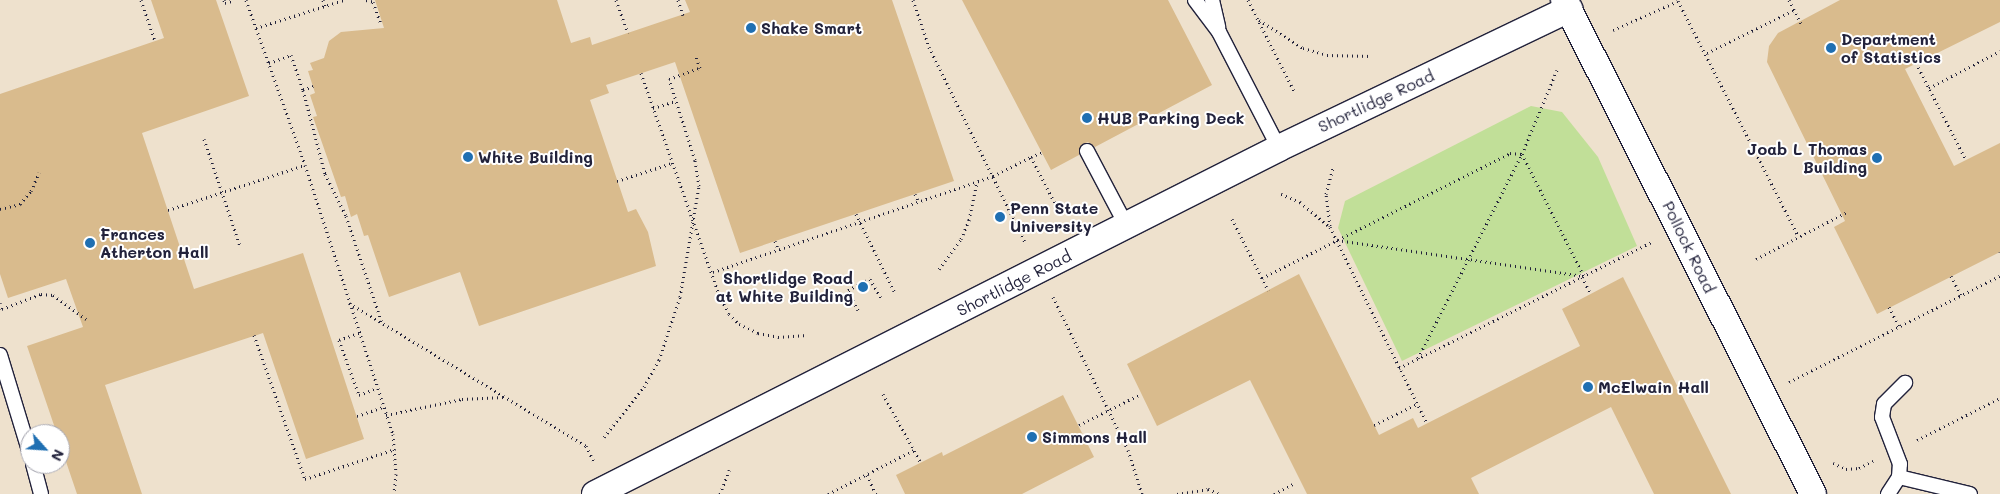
<!DOCTYPE html>
<style>
body{margin:0}
#map{position:relative;width:2000px;height:494px;overflow:hidden;background:#f7f1e8;font-family:Mali,sans-serif}
div>[style]{position:absolute}
.built>*{inset:0;background:#eee1cd}
.green>*{inset:0;background:#c1df98}
.building>*{inset:0;background:#d9bb8d}
.path>*{height:3px;margin-top:-1.5px;transform-origin:0;background:repeating-linear-gradient(90deg,#22223b 0 1px,transparent 0 5px)}
.roads{filter:drop-shadow(1px 0 #22223b) drop-shadow(-1px 0 #22223b) drop-shadow(0 1px #22223b) drop-shadow(0 -1px #22223b)}
.service>*{height:14px;margin:-7px;padding:0 7px;transform-origin:7px;border-radius:7px;background:#fff}
.minor>*{height:26px;margin:-13px;padding:0 13px;transform-origin:13px;border-radius:13px;background:#fff}
.dots>*{width:14px;height:14px;translate:-50% -50%;box-sizing:border-box;border:2px solid #fff;border-radius:50%}
span{translate:-50% -50%;white-space:nowrap;text-align:center;line-height:1.15;-webkit-text-stroke:4px #fff;paint-order:stroke}
.poi-label{font-size:16px;color:#22223b;font-weight:700}
.left{translate:0 -50%;text-align:left}
.right{translate:-100% -50%;text-align:right}
.street-label{font-size:16px;color:#22223b}
.north{position:absolute;left:20px;top:424px;width:50px;height:50px;box-sizing:border-box;background:#fff;border:1px solid #a7a7b1;border-radius:50%;rotate:116deg;font-size:14px;font-weight:700;line-height:20px;text-align:center;color:#22223b}
.north::after{content:'';display:block;margin:auto;width:18px;height:22px;background:#1f6fb2;clip-path:polygon(50% 0,100% 100%,50% 72%,0 100%)}
</style>
<div id="map">
<div class="built">
<div style="clip-path:polygon(evenodd,0 0,2000px 0,2000px 494px,0 494px,0 0,30px 434px,60px 434px,60px 464px,30px 464px,30px 434px)"></div>
</div>
<div class="green">
<div style="clip-path:polygon(1531px 106px,1562px 112px,1598px 157px,1637px 246px,1402px 361px,1338px 228px,1345px 201px)"></div>
</div>
<div class="building">
<div style="clip-path:polygon(151px 0,216px 0,249px 96px,142px 133px,194px 289px,303px 253px,364px 439px,306px 459px,263px 333px,105px 385px,142px 494px,77px 494px,60px 444px,60px 434px,57px 434px,27px 346px,83px 327px,66px 279px,8px 298px,0 274px,0 94px,164px 38px)"></div>
<div style="clip-path:polygon(375px 0,557px 0,571px 43px,590px 37px,592px 45px,690px 12px,685px 0,892px 0,954px 181px,740px 253px,675px 62px,606px 85px,609px 93px,590px 100px,628px 212px,636px 209px,648px 232px,656px 266px,479px 326px,460px 272px,389px 297px,368px 235px,364px 236px,357px 214px,351px 217px,345px 196px,341px 197px,313px 117px,317px 116px,310px 95px,315px 93px,308px 71px,313px 70px,310px 63px,324px 58px,329px 41px,341px 32px,384px 28px)"></div>
<div style="clip-path:polygon(962px 0,1168px 0,1212px 85px,1095px 147px,1088px 142px,1083px 144px,1079px 155px,1051px 170px)"></div>
<div style="clip-path:polygon(1840px 0,2000px 0,2000px 22px,1905px 69px,1954px 166px,2000px 143px,2000px 252px,1877px 314px,1834px 227px,1845px 221px,1767px 62px,1769px 46px,1778px 33px)"></div>
<div style="clip-path:polygon(1299px 274px,1379px 435px,1413px 418px,1418px 428px,1580px 346px,1562px 309px,1623px 277px,1731px 494px,1654px 494px,1611px 407px,1471px 478px,1479px 494px,1307px 494px,1250px 380px,1157px 426px,1127px 364px)"></div>
<div style="clip-path:polygon(1063px 395px,1094px 457px,1022px 494px,905px 494px,896px 475px,942px 452px,943px 456px)"></div>
</div>
<div class="path">
<div style="left:141px;top:0;width:43px;rotate:71.1deg"></div>
<div style="left:224px;top:0;width:3px;rotate:72deg"></div>
<div style="left:225px;top:3px;width:10px;rotate:-17deg"></div>
<div style="left:246px;top:0;width:175px;rotate:70.3deg"></div>
<div style="left:305px;top:165px;width:283px;rotate:71.9deg"></div>
<div style="left:393px;top:434px;width:40px;rotate:85.7deg"></div>
<div style="left:396px;top:474px;width:20px;rotate:96deg"></div>
<div style="left:323px;top:0;width:6px;rotate:72deg"></div>
<div style="left:366px;top:0;width:9px;rotate:13deg"></div>
<div style="left:616px;top:0;width:35px;rotate:70deg"></div>
<div style="left:678px;top:0;width:16px;rotate:72deg"></div>
<div style="left:913px;top:0;width:50px;rotate:71.2deg"></div>
<div style="left:929px;top:47px;width:217px;rotate:63.8deg"></div>
<div style="left:1248px;top:0;width:102px;rotate:63.2deg"></div>
<div style="left:1789px;top:0;width:29px;rotate:63deg"></div>
<div style="left:1678px;top:1px;width:264px;rotate:62.9deg"></div>
<div style="left:373px;top:2px;width:23px;rotate:70deg"></div>
<div style="left:1259px;top:20px;width:52px;rotate:32.5deg"></div>
<div style="left:1303px;top:48px;width:25px;rotate:16deg"></div>
<div style="left:1327px;top:55px;width:45px;rotate:1.3deg"></div>
<div style="left:256px;top:28px;width:92px;rotate:-17.7deg"></div>
<div style="left:1613px;top:30px;width:71px;rotate:-24deg"></div>
<div style="left:1707px;top:53px;width:97px;rotate:-26.3deg"></div>
<div style="left:269px;top:63px;width:23px;rotate:-20deg"></div>
<div style="left:291px;top:55px;width:37px;rotate:71deg"></div>
<div style="left:303px;top:90px;width:11px;rotate:-22deg"></div>
<div style="left:1916px;top:63px;width:109px;rotate:62.7deg"></div>
<div style="left:641px;top:73px;width:235px;rotate:70.6deg"></div>
<div style="left:719px;top:295px;width:21px;rotate:62deg"></div>
<div style="left:729px;top:314px;width:14px;rotate:45deg"></div>
<div style="left:739px;top:324px;width:21px;rotate:25deg"></div>
<div style="left:758px;top:333px;width:20px;rotate:11deg"></div>
<div style="left:778px;top:337px;width:29px;rotate:-4deg"></div>
<div style="left:1929px;top:88px;width:80px;rotate:-27.5deg"></div>
<div style="left:303px;top:90px;width:87px;rotate:75.3deg"></div>
<div style="left:325px;top:174px;width:47px;rotate:63.4deg"></div>
<div style="left:346px;top:216px;width:113px;rotate:71.4deg"></div>
<div style="left:653px;top:108px;width:24px;rotate:-17deg"></div>
<div style="left:204px;top:139px;width:113px;rotate:71.4deg"></div>
<div style="left:1522px;top:154px;width:137px;rotate:63.1deg"></div>
<div style="left:1031px;top:157px;width:12px;rotate:-24deg"></div>
<div style="left:617px;top:181px;width:58px;rotate:-18.1deg"></div>
<div style="left:915px;top:194px;width:8px;rotate:67deg"></div>
<div style="left:1281px;top:194px;width:21px;rotate:23deg"></div>
<div style="left:1300px;top:202px;width:39px;rotate:40deg"></div>
<div style="left:1330px;top:227px;width:219px;rotate:63.7deg"></div>
<div style="left:0;top:209px;width:21px;rotate:-14deg"></div>
<div style="left:20px;top:204px;width:17px;rotate:-50deg"></div>
<div style="left:31px;top:191px;width:20px;rotate:-66deg"></div>
<div style="left:168px;top:210px;width:144px;rotate:-18.2deg"></div>
<div style="left:856px;top:214px;width:86px;rotate:63.7deg"></div>
<div style="left:1232px;top:219px;width:80px;rotate:63.1deg"></div>
<div style="left:1330px;top:226px;width:32px;rotate:-97deg"></div>
<div style="left:1326px;top:194px;width:27px;rotate:-75deg"></div>
<div style="left:1337px;top:240px;width:249px;rotate:8.3deg"></div>
<div style="left:775px;top:241px;width:9px;rotate:69deg"></div>
<div style="left:2000px;top:252px;width:1px;rotate:90deg"></div>
<div style="left:1756px;top:259px;width:102px;rotate:-27.3deg"></div>
<div style="left:939px;top:269px;width:37px;rotate:-54deg"></div>
<div style="left:961px;top:239px;width:21px;rotate:-67deg"></div>
<div style="left:969px;top:220px;width:40px;rotate:-78deg"></div>
<div style="left:713px;top:272px;width:296px;rotate:-18.9deg"></div>
<div style="left:993px;top:176px;width:42px;rotate:-26.6deg"></div>
<div style="left:1031px;top:157px;width:59px;rotate:62.6deg"></div>
<div style="left:1951px;top:276px;width:22px;rotate:63deg"></div>
<div style="left:1582px;top:277px;width:18px;rotate:63deg"></div>
<div style="left:1262px;top:278px;width:278px;rotate:-26.7deg"></div>
<div style="left:1510px;top:153px;width:12px;rotate:5deg"></div>
<div style="left:1053px;top:297px;width:170px;rotate:63.9deg"></div>
<div style="left:1128px;top:450px;width:46px;rotate:72.3deg"></div>
<div style="left:0;top:303px;width:6px;rotate:72deg"></div>
<div style="left:2px;top:309px;width:42px;rotate:-21deg"></div>
<div style="left:41px;top:294px;width:12px;rotate:5deg"></div>
<div style="left:53px;top:295px;width:41px;rotate:36deg"></div>
<div style="left:349px;top:303px;width:277px;rotate:31.1deg"></div>
<div style="left:586px;top:446px;width:18px;rotate:63deg"></div>
<div style="left:1889px;top:307px;width:22px;rotate:63deg"></div>
<div style="left:858px;top:310px;width:22px;rotate:-117deg"></div>
<div style="left:848px;top:290px;width:25px;rotate:-27deg"></div>
<div style="left:870px;top:279px;width:22px;rotate:60deg"></div>
<div style="left:359px;top:333px;width:21px;rotate:161deg"></div>
<div style="left:339px;top:340px;width:59px;rotate:70deg"></div>
<div style="left:359px;top:395px;width:19px;rotate:-21deg"></div>
<div style="left:254px;top:335px;width:153px;rotate:70.5deg"></div>
<div style="left:305px;top:479px;width:95px;rotate:-18.4deg"></div>
<div style="left:1418px;top:358px;width:229px;rotate:-63deg"></div>
<div style="left:1522px;top:154px;width:91px;rotate:-67.4deg"></div>
<div style="left:1399px;top:368px;width:283px;rotate:-26.5deg"></div>
<div style="left:1789px;top:382px;width:236px;rotate:-26.7deg"></div>
<div style="left:883px;top:394px;width:79px;rotate:61.2deg"></div>
<div style="left:386px;top:415px;width:78px;rotate:-11.9deg"></div>
<div style="left:462px;top:399px;width:42px;rotate:-2.7deg"></div>
<div style="left:357px;top:416px;width:28px;rotate:-19deg"></div>
<div style="left:1079px;top:425px;width:69px;rotate:-26.6deg"></div>
<div style="left:1374px;top:425px;width:48px;rotate:-26deg"></div>
<div style="left:604px;top:437px;width:64px;rotate:-51.3deg"></div>
<div style="left:644px;top:387px;width:31px;rotate:-61deg"></div>
<div style="left:659px;top:360px;width:66px;rotate:-71.6deg"></div>
<div style="left:680px;top:297px;width:113px;rotate:-80.3deg"></div>
<div style="left:699px;top:186px;width:26px;rotate:-99deg"></div>
<div style="left:695px;top:160px;width:85px;rotate:-107.8deg"></div>
<div style="left:669px;top:79px;width:33px;rotate:-20deg"></div>
<div style="left:700px;top:68px;width:12px;rotate:-110deg"></div>
<div style="left:1917px;top:440px;width:93px;rotate:-26.8deg"></div>
<div style="left:1833px;top:463px;width:14px;rotate:25deg"></div>
<div style="left:1846px;top:469px;width:13px;rotate:-4deg"></div>
<div style="left:1859px;top:468px;width:16px;rotate:-27deg"></div>
<div style="left:867px;top:475px;width:21px;rotate:65deg"></div>
<div style="left:720px;top:494px;width:26px;rotate:-69deg"></div>
<div style="left:828px;top:494px;width:97px;rotate:-27.1deg"></div>
<div style="left:1177px;top:494px;width:31px;rotate:-9deg"></div>
<div style="left:1208px;top:489px;width:13px;rotate:23deg"></div>
<div style="left:1274px;top:494px;width:24px;rotate:-28deg"></div>
</div>
<div class="roads">
<div class="service">
<div style="left:1195px;top:0;width:40px;rotate:53deg"></div>
<div style="left:1219px;top:32px;width:131px;rotate:62.7deg"></div>
<div style="left:1212px;top:0;width:28px;rotate:77deg"></div>
<div style="left:1087px;top:151px;width:84px;rotate:62.2deg"></div>
<div style="left:0;top:355px;width:103px;rotate:73.1deg"></div>
<div style="left:33px;top:464px;width:31px;rotate:75deg"></div>
<div style="left:1899px;top:477px;width:73px;rotate:13.5deg"></div>
<div style="left:1888px;top:494px;width:20px;rotate:-57deg"></div>
<div style="left:1899px;top:477px;width:13px;rotate:-86deg"></div>
<div style="left:1900px;top:464px;width:50px;rotate:-111deg"></div>
<div style="left:1882px;top:417px;width:13px;rotate:-81deg"></div>
<div style="left:1884px;top:404px;width:30px;rotate:-45deg"></div>
</div>
<div class="minor">
<div style="left:1564px;top:0;width:553px;rotate:63.25deg"></div>
<div style="left:595px;top:494px;width:767px;rotate:-26.83deg"></div>
<div style="left:1279px;top:148px;width:322px;rotate:-25.6deg"></div>
</div>
</div>
<div class="dots">
<div style="left:751px;top:28px;background:#1f6fb2"></div>
<div style="left:1831px;top:48px;background:#1f6fb2"></div>
<div style="left:1087px;top:118px;background:#1f6fb2"></div>
<div style="left:468px;top:157px;background:#1f6fb2"></div>
<div style="left:1877px;top:158px;background:#1f6fb2"></div>
<div style="left:1000px;top:217px;background:#1f6fb2"></div>
<div style="left:90px;top:243px;background:#1f6fb2"></div>
<div style="left:863px;top:287px;background:#1f6fb2"></div>
<div style="left:1588px;top:387px;background:#1f6fb2"></div>
<div style="left:1032px;top:437px;background:#1f6fb2"></div>
</div>
<div class="poi-label">
<span class="left" style="left:761px;top:28px">Shake Smart</span>
<span class="left" style="left:1841px;top:48px">Department<br>of Statistics</span>
<span class="left" style="left:1097px;top:118px">HUB Parking Deck</span>
<span class="right" style="left:1867px;top:158px">Joab L Thomas<br>Building</span>
<span class="left" style="left:478px;top:157px">White Building</span>
<span class="left" style="left:1010px;top:217px">Penn State<br>University</span>
<span class="left" style="left:100px;top:243px">Frances<br>Atherton Hall</span>
<span class="right" style="left:853px;top:287px">Shortlidge Road<br>at White Building</span>
<span class="left" style="left:1598px;top:387px">McElwain Hall</span>
<span class="left" style="left:1042px;top:437px">Simmons Hall</span>
</div>
<div class="street-label">
<span style="left:1376px;top:101px;rotate:-25deg">Shortlidge Road</span>
<span style="left:1689px;top:247px;rotate:64deg">Pollock Road</span>
<span style="left:1014px;top:283px;rotate:-27deg">Shortlidge Road</span>
</div>
<div class="north">N</div>
</div>
